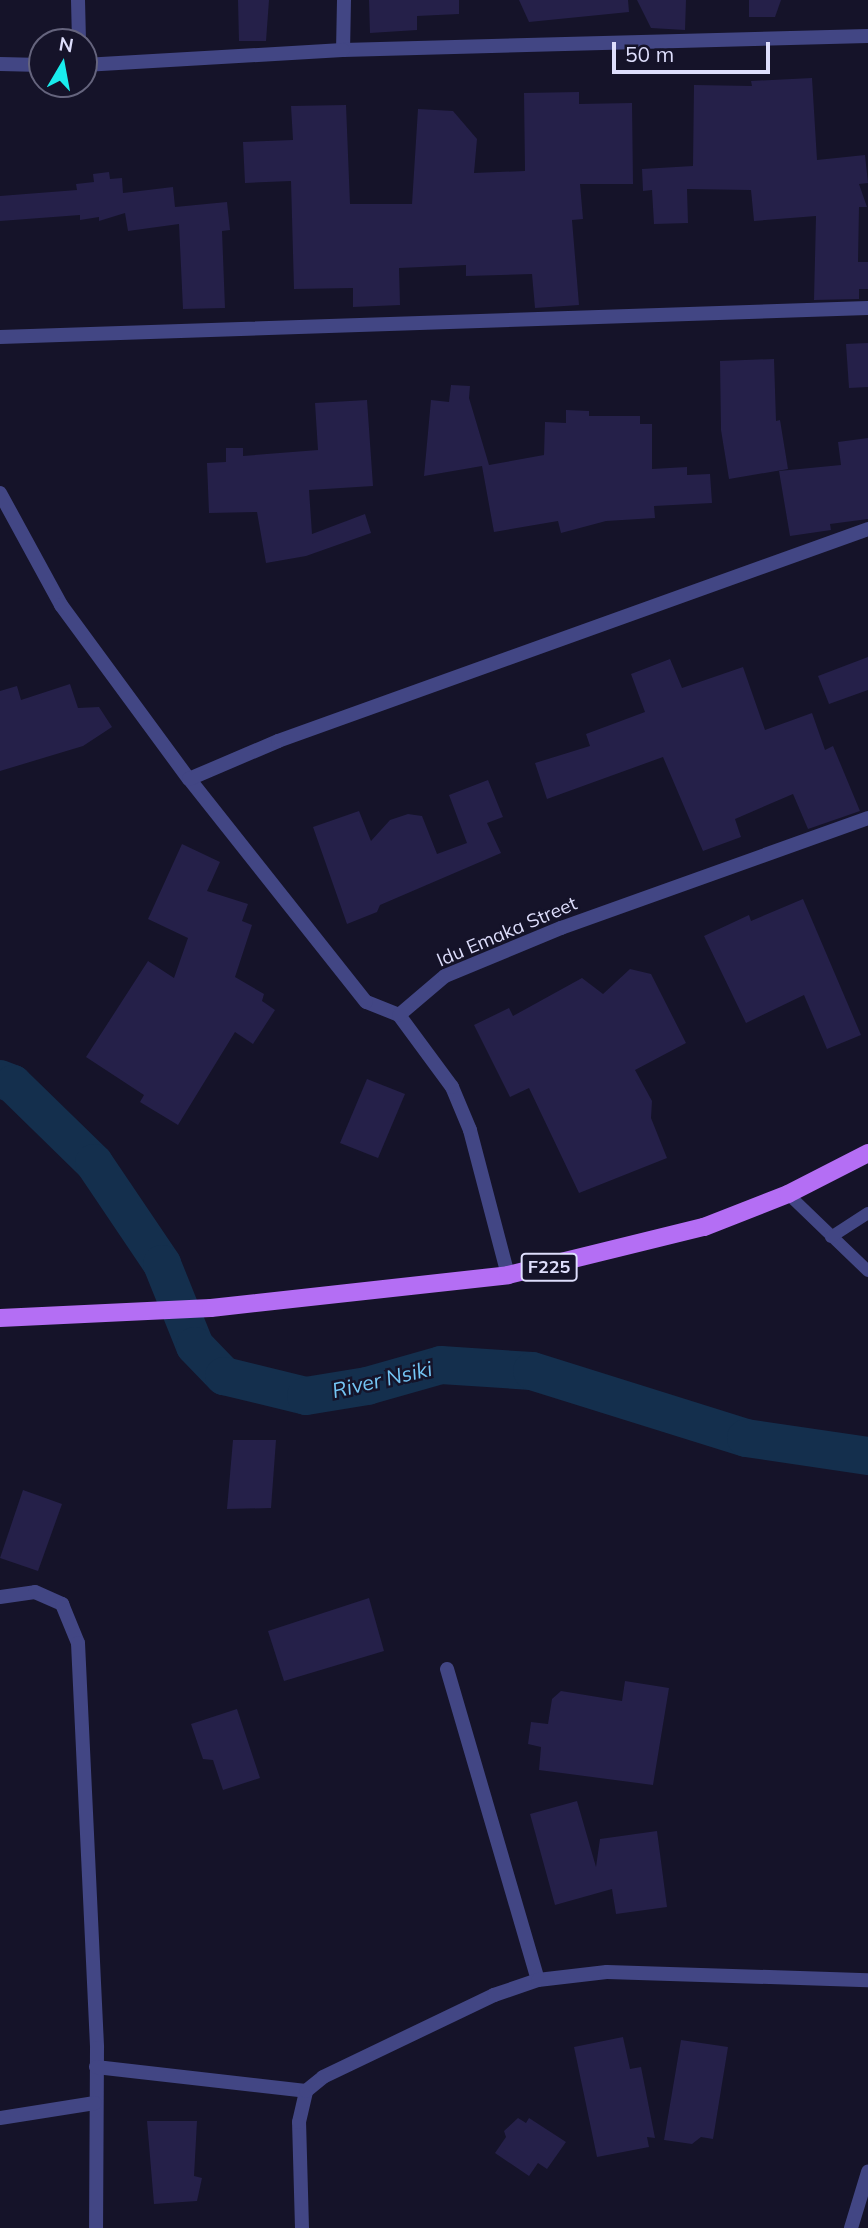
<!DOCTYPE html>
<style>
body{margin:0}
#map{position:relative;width:868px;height:2228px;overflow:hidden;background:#151329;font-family:Mulish,sans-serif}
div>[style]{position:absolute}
.river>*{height:38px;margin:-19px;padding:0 19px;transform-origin:19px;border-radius:19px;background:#142f4d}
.building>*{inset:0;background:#252049}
.service>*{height:12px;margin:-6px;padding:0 6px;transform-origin:6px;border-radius:6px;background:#424684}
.minor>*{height:14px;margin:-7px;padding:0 7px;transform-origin:7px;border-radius:7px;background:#424684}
.tertiary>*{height:14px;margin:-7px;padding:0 7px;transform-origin:7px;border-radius:7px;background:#424684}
.primary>*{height:18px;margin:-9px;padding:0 9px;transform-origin:9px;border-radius:9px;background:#b46ef4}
span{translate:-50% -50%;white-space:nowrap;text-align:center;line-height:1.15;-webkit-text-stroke:5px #151329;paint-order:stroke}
.shield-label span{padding:2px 5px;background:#151329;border:2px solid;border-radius:5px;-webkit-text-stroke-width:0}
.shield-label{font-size:18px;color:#dedefc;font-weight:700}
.street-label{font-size:19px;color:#dedefc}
.water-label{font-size:21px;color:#74c5f4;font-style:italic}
.north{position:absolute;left:28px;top:28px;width:70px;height:70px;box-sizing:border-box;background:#151329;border:2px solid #65647d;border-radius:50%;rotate:10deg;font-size:19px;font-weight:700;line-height:28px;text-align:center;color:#dedefc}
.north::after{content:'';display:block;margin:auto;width:24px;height:32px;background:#19eded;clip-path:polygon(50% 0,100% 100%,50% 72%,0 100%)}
.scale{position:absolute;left:612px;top:42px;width:158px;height:32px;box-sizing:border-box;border:4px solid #dedefc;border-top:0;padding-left:9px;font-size:21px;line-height:24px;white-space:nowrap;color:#dedefc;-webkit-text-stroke:5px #151329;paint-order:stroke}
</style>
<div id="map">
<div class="river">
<div style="left:0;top:1079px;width:14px;rotate:21deg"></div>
<div style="left:13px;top:1084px;width:113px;rotate:44.3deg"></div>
<div style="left:94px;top:1163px;width:122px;rotate:56deg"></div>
<div style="left:162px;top:1264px;width:88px;rotate:68.1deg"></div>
<div style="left:195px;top:1346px;width:42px;rotate:46deg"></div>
<div style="left:224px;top:1376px;width:84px;rotate:13.7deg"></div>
<div style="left:306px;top:1396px;width:62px;rotate:-9.3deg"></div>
<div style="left:367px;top:1386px;width:77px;rotate:-15.8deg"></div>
<div style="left:441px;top:1365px;width:91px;rotate:3.8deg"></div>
<div style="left:532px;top:1371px;width:224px;rotate:17.4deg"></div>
<div style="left:746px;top:1438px;width:123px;rotate:8.4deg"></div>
</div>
<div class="building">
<div style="clip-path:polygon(238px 0,269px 0,266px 41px,239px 41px)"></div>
<div style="clip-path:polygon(369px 0,459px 0,459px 14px,417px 16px,417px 30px,370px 33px)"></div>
<div style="clip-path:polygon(519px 0,628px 0,629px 12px,529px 22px)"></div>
<div style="clip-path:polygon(637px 0,686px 0,685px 30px,651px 28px)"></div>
<div style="clip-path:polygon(749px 0,781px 0,775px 17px,749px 17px)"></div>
<div style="clip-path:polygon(812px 78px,817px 160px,865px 155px,868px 183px,859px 184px,867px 207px,859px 207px,858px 262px,868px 262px,868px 289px,859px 289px,859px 299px,814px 300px,816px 216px,754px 221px,751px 190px,687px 189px,688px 223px,654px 224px,652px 190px,643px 191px,642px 169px,693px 166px,694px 85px,752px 86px,751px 81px)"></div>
<div style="clip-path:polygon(579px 92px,579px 104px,632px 103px,633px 184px,580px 184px,583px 219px,572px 220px,579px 305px,535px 308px,532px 274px,466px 276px,466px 265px,399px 268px,400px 305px,353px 307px,353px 288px,294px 289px,291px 181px,245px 183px,243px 142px,293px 140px,291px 106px,346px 105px,350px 204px,412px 204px,418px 109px,453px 111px,477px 139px,474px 173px,525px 171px,524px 93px)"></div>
<div style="clip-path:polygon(109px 172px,110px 179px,122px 178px,123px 193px,173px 187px,175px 207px,227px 202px,230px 230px,222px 231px,225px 308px,183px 309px,179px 224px,128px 231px,125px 213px,99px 221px,99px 217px,80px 220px,80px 215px,0 221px,0 196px,77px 190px,76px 184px,94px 182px,93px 174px)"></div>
<div style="clip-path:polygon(868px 343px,868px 387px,849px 388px,846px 344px)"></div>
<div style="clip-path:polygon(774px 359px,776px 421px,780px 420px,788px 469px,729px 479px,721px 430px,720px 361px)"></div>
<div style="clip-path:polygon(451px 385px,470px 386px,469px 398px,489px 465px,544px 455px,545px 422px,566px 423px,566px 410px,589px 411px,589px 416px,640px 416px,640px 424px,652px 424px,652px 469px,687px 467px,687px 475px,710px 474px,712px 503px,654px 506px,655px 518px,606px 521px,561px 533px,558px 521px,494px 532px,482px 466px,424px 476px,431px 400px,449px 402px)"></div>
<div style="clip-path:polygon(367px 400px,373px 486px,309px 490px,312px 534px,365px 514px,371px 533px,306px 556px,266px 563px,257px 512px,209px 513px,207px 463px,226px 462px,226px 448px,243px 448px,243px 456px,318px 450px,315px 403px)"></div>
<div style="clip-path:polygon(868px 438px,868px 519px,830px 524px,831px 530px,790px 536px,779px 471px,841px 465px,838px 442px)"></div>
<div style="clip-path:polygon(868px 657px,868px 690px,829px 704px,818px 676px)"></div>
<div style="clip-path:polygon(670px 659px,682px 688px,743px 667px,765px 730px,812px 713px,825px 750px,833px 746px,860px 811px,808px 829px,793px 794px,735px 819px,741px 837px,703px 851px,663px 757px,547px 799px,535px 763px,590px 746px,586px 734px,645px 712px,631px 674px)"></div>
<div style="clip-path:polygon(70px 684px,78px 708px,99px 707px,112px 727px,83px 746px,0 771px,0 691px,17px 686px,21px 700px)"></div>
<div style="clip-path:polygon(488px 780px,503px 817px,487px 823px,501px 853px,380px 905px,377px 912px,347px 924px,313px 827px,359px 811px,371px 841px,390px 820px,408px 814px,422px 816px,437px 854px,467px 843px,449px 795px)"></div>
<div style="clip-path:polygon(182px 844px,220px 862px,207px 891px,248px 904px,242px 921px,252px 925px,235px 977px,264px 994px,262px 1001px,275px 1010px,253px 1044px,235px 1032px,178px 1125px,140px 1102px,144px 1095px,86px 1057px,148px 961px,174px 978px,188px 938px,148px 919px)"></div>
<div style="clip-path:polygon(803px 899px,861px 1035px,827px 1049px,804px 995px,746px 1023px,704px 936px,749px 915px,751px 921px)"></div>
<div style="clip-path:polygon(630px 969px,651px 974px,686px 1043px,635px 1070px,652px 1101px,651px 1118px,667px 1158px,579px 1193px,529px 1088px,510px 1097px,474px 1025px,509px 1008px,513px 1016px,582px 978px,603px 994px)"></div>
<div style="clip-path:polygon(367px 1079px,405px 1094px,378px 1158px,340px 1143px)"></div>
<div style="clip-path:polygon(233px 1440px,276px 1440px,271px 1508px,227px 1509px)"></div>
<div style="clip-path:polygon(23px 1490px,62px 1504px,38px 1571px,0 1558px)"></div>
<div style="clip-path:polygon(369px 1598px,384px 1651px,284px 1681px,268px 1631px)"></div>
<div style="clip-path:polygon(625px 1681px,669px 1688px,653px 1785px,539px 1770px,541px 1747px,528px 1744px,531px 1722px,548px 1724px,552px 1699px,561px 1691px,622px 1701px)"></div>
<div style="clip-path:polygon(237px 1709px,260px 1778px,223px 1790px,213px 1760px,203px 1759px,191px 1724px)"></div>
<div style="clip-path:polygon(577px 1801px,596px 1867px,600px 1839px,657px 1831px,667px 1907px,616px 1914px,612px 1889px,555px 1905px,530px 1814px)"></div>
<div style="clip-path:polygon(623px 2037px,630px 2069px,641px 2067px,655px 2138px,647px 2137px,649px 2147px,597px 2157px,574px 2047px)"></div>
<div style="clip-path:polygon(681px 2040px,728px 2047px,713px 2139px,701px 2137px,692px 2144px,664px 2140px)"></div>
<div style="clip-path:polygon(518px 2118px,526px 2123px,529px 2118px,566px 2142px,547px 2169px,538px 2163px,529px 2176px,495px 2153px,506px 2137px,504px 2131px)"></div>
<div style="clip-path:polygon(147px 2121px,197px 2121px,194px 2176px,202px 2178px,197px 2201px,154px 2204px)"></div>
</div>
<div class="service">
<div style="left:788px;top:1194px;width:111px;rotate:43.9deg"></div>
<div style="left:831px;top:1237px;width:44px;rotate:-33deg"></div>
</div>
<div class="minor">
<div style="left:78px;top:0;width:42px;rotate:88.6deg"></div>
<div style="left:344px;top:0;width:50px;rotate:91.1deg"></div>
<div style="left:343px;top:50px;width:525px;rotate:-1.53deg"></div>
<div style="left:0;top:64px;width:42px;rotate:1.4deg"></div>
<div style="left:84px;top:65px;width:259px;rotate:-3.3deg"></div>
<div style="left:0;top:337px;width:868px;rotate:-1.91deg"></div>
<div style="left:0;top:493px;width:128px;rotate:61.4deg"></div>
<div style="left:61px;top:605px;width:216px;rotate:53.7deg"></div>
<div style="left:399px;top:1015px;width:35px;rotate:-158deg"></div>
<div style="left:366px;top:1002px;width:285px;rotate:-128.4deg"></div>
<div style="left:189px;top:779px;width:97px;rotate:-23.1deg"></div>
<div style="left:278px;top:741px;width:627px;rotate:-19.76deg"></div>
<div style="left:0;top:1597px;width:35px;rotate:-8deg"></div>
<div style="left:35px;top:1592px;width:30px;rotate:24deg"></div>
<div style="left:62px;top:1604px;width:42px;rotate:67.7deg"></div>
<div style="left:78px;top:1643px;width:405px;rotate:87.3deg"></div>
<div style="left:97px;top:2048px;width:180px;rotate:90.3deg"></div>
<div style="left:447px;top:1669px;width:324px;rotate:73.7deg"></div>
<div style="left:96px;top:2067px;width:211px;rotate:6.5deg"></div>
<div style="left:0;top:2118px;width:96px;rotate:-9deg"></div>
<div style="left:302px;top:2228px;width:106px;rotate:-91.6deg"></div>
<div style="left:299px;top:2122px;width:32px;rotate:-77deg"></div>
<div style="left:306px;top:2091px;width:22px;rotate:-39deg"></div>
<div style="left:323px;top:2077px;width:190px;rotate:-25.6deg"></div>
<div style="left:494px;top:1995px;width:46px;rotate:-18.8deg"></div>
<div style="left:538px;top:1980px;width:69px;rotate:-6.6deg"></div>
<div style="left:607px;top:1972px;width:261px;rotate:1.8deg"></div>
<div style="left:851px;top:2228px;width:59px;rotate:-73.1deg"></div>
</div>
<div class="tertiary">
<div style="left:508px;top:1275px;width:150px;rotate:-104.7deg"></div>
<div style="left:470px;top:1130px;width:47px;rotate:-112.7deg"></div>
<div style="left:452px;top:1087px;width:89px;rotate:-126.4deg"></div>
<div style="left:399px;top:1015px;width:60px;rotate:-40.3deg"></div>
<div style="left:445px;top:976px;width:126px;rotate:-22.5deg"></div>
<div style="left:561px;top:928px;width:326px;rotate:-19.7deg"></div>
</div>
<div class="primary">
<div style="left:0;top:1318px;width:211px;rotate:-2.7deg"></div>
<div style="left:211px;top:1308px;width:299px;rotate:-6.3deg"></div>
<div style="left:508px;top:1275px;width:202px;rotate:-13.8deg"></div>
<div style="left:704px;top:1227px;width:90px;rotate:-21.4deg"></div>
<div style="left:788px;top:1194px;width:90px;rotate:-27.1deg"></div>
</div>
<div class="shield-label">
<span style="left:549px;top:1267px">F225</span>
</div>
<div class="street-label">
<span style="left:507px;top:932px;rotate:-23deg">Idu Emaka Street</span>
</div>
<div class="water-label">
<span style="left:382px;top:1379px;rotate:-13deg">River Nsiki</span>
</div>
<div class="north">N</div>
<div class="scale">50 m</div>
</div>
